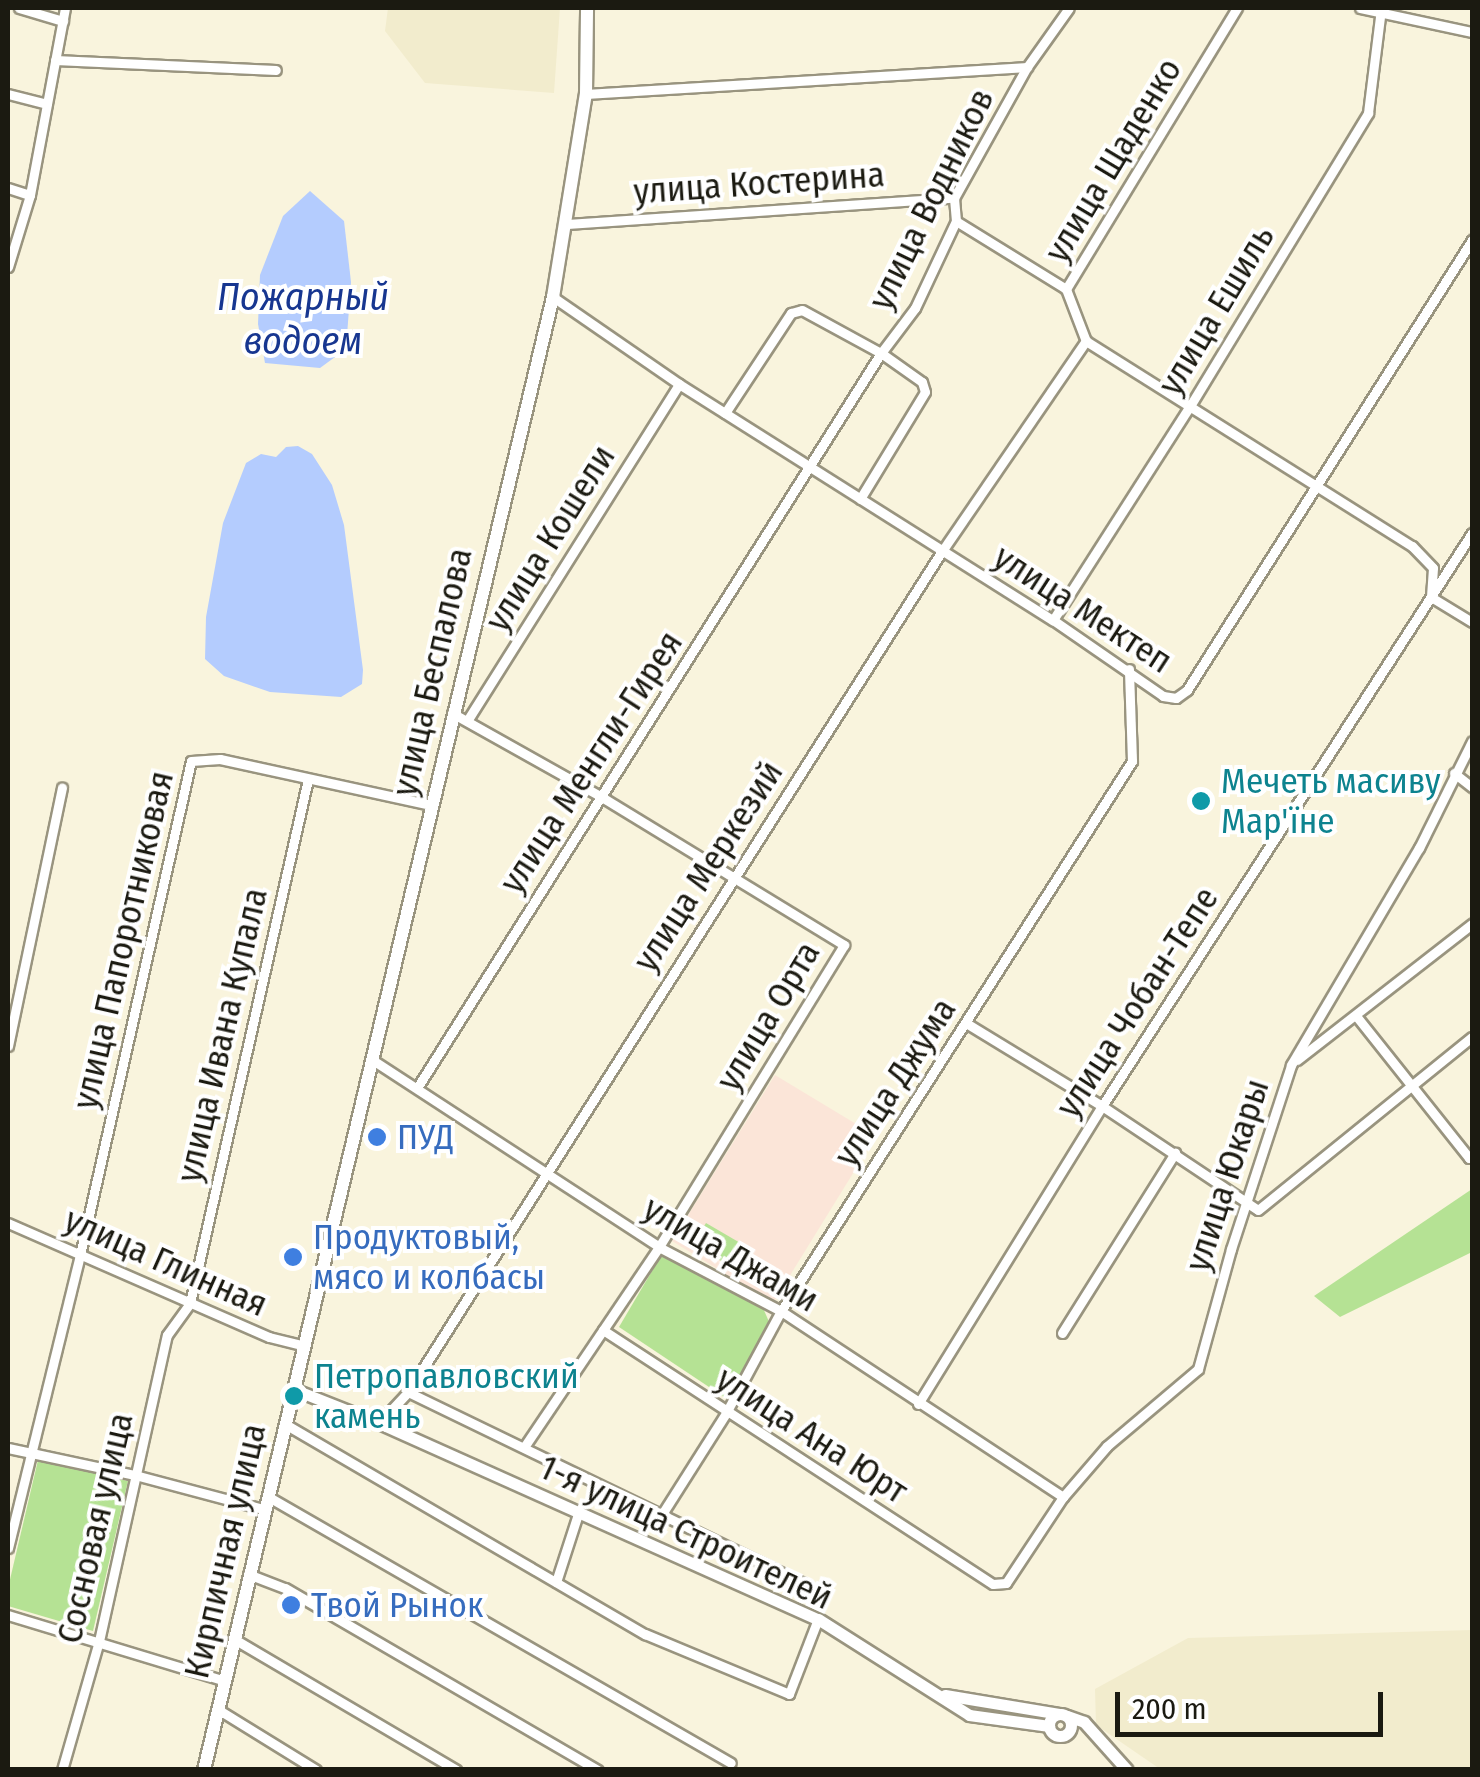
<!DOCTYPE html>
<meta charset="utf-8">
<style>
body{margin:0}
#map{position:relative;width:1480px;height:1777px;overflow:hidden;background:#f9f4dd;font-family:"Fira Sans Condensed",sans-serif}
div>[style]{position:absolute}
.built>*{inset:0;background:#f2eccd}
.education>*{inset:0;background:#fbe5d8}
.green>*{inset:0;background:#b5e294}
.water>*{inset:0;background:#b4ccfe}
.roads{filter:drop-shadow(2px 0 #99947f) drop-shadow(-2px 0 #99947f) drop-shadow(0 2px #99947f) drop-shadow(0 -2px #99947f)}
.minor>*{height:9px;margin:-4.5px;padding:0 4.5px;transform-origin:4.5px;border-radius:4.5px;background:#fff}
.tertiary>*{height:11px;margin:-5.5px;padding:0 5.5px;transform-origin:5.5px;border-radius:5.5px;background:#fff}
.tertiary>.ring{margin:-5.5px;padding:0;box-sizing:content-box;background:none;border:11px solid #fff;border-radius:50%}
.secondary>*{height:12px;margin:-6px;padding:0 6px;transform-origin:6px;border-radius:6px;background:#fff}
.dots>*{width:28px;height:28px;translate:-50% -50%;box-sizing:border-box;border:5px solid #fff;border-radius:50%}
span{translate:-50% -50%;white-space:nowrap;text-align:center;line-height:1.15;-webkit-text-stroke:8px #fff;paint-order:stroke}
.street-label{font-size:35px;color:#1b1a11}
.culture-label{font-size:35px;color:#0d838f}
.left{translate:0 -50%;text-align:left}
.shop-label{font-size:35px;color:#366cbe}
.water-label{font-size:38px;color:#173690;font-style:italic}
.frame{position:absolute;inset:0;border:10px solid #1b1a11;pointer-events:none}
.scale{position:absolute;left:1115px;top:1692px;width:268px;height:45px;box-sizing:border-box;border:5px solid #1b1a11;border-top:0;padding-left:12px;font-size:30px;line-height:35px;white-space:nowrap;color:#1b1a11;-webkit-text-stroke:8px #fff;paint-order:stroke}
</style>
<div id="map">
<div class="built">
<div style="clip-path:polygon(388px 8px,560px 8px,554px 93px,425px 83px,385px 31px)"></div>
<div style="clip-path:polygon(1472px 1630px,1472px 1769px,1160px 1769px,1096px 1725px,1095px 1689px,1188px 1638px)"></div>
</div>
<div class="education">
<div style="clip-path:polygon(775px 1075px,876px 1136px,773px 1303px,672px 1241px)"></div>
</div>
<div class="green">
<div style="clip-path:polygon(1472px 1189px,1472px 1252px,1340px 1317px,1314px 1296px)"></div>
<div style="clip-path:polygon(706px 1223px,754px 1251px,741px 1273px,693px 1244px)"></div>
<div style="clip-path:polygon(662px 1254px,763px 1308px,770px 1324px,727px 1399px,619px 1327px)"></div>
<div style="clip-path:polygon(38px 1460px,128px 1481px,93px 1631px,8px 1606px,8px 1588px)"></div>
</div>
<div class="water">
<div style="clip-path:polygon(310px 191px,344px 221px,351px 282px,346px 349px,320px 368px,265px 363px,258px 324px,260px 275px,283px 216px)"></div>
<div style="clip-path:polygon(298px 446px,312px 454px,332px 485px,344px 525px,363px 670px,362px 684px,341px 697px,270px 692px,224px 676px,205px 659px,206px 617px,223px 523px,246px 463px,261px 454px,276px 457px,286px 447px)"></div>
</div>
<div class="roads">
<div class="minor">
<div style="left:19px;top:8px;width:46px;rotate:16.5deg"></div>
<div style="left:1360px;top:8px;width:115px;rotate:12.1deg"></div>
<div style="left:55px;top:60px;width:221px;rotate:2.6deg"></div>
<div style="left:8px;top:94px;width:40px;rotate:14.4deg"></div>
<div style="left:586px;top:94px;width:442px;rotate:-3.5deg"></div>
<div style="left:8px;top:188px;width:23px;rotate:18deg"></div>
<div style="left:956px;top:221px;width:129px;rotate:31.7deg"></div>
<div style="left:1066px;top:289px;width:56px;rotate:69deg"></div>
<div style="left:1086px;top:341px;width:385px;rotate:32.2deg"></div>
<div style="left:1412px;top:546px;width:30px;rotate:46deg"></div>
<div style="left:1433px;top:568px;width:29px;rotate:94deg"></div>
<div style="left:1431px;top:597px;width:48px;rotate:31.4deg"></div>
<div style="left:568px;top:224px;width:387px;rotate:-3.9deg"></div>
<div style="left:8px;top:267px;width:75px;rotate:-73deg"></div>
<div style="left:30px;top:195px;width:190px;rotate:-79.4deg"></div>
<div style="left:1066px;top:289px;width:329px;rotate:-58.7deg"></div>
<div style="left:553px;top:297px;width:153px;rotate:34.6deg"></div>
<div style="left:679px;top:384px;width:442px;rotate:32.3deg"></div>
<div style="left:1053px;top:620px;width:134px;rotate:34.6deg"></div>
<div style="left:1163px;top:696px;width:13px;rotate:9deg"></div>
<div style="left:1176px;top:698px;width:14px;rotate:-36deg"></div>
<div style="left:1187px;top:690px;width:533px;rotate:-57.65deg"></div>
<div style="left:725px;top:413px;width:120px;rotate:-56.6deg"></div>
<div style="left:791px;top:313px;width:11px;rotate:-15deg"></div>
<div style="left:802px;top:310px;width:90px;rotate:28.6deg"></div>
<div style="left:881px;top:353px;width:50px;rotate:35.3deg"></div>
<div style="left:922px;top:382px;width:10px;rotate:73deg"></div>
<div style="left:925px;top:392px;width:125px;rotate:121.3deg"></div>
<div style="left:1053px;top:620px;width:254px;rotate:-57.4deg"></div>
<div style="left:1190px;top:406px;width:343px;rotate:-58.7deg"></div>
<div style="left:1368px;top:113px;width:106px;rotate:-82.9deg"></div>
<div style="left:452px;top:713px;width:170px;rotate:29.3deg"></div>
<div style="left:600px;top:796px;width:286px;rotate:31.4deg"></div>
<div style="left:844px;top:945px;width:354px;rotate:121.5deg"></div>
<div style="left:659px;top:1247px;width:241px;rotate:124deg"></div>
<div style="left:467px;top:721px;width:398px;rotate:-57.8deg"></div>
<div style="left:1454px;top:773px;width:23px;rotate:38deg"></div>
<div style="left:1357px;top:1017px;width:180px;rotate:51.5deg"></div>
<div style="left:1469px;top:1158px;width:4px;rotate:-45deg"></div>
<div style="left:966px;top:1023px;width:159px;rotate:31.4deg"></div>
<div style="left:1102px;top:1106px;width:187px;rotate:33.7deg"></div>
<div style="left:1258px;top:1210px;width:275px;rotate:-39deg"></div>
<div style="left:8px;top:1046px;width:264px;rotate:-78.2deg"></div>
<div style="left:371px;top:1059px;width:344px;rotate:33.1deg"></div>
<div style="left:659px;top:1247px;width:138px;rotate:27.7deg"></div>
<div style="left:781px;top:1311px;width:338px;rotate:33.4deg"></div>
<div style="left:1297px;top:1060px;width:222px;rotate:-37.9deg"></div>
<div style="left:417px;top:1088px;width:869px;rotate:-57.74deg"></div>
<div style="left:881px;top:353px;width:56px;rotate:-52.9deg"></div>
<div style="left:915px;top:308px;width:96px;rotate:-64.8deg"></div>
<div style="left:956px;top:221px;width:23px;rotate:-95deg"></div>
<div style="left:954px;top:198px;width:150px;rotate:-60.9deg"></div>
<div style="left:1027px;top:67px;width:72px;rotate:-54.6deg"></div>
<div style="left:8px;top:1223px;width:285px;rotate:23.6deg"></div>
<div style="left:269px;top:1337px;width:36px;rotate:14deg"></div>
<div style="left:603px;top:1330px;width:465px;rotate:33.1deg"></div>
<div style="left:993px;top:1584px;width:13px;rotate:-4deg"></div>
<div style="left:1006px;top:1583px;width:103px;rotate:-56.5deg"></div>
<div style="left:1063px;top:1497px;width:67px;rotate:-49.2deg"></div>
<div style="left:1107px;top:1446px;width:119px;rotate:-40.2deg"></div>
<div style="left:1198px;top:1369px;width:124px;rotate:-74.6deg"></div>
<div style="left:1231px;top:1249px;width:194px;rotate:-71.9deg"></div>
<div style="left:1291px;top:1065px;width:252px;rotate:-59.5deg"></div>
<div style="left:1419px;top:848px;width:119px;rotate:-63.6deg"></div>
<div style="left:1062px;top:1333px;width:213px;rotate:-57.9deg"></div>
<div style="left:408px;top:1392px;width:442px;rotate:25.8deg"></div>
<div style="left:918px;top:1404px;width:350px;rotate:-58.3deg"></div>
<div style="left:1102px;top:1106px;width:682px;rotate:-57.15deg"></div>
<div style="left:379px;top:1423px;width:42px;rotate:-46.9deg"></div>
<div style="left:408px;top:1392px;width:996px;rotate:-57.59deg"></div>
<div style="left:942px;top:551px;width:255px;rotate:-55.6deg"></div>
<div style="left:285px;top:1424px;width:417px;rotate:30.3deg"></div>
<div style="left:645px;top:1634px;width:156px;rotate:22.6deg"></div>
<div style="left:789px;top:1694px;width:80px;rotate:-68.9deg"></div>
<div style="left:8px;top:1448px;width:130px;rotate:12deg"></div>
<div style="left:135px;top:1475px;width:132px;rotate:14.9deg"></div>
<div style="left:267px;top:1496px;width:535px;rotate:29.92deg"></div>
<div style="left:662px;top:1514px;width:120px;rotate:-57.6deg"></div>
<div style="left:726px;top:1413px;width:116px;rotate:-61.7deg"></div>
<div style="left:781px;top:1311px;width:652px;rotate:-57.45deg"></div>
<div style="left:1132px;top:761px;width:92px;rotate:-91.9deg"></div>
<div style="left:8px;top:1548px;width:302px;rotate:-76.2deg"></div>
<div style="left:80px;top:1255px;width:506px;rotate:-77.34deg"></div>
<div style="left:191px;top:761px;width:29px;rotate:-4deg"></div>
<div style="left:220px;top:759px;width:216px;rotate:12.3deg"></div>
<div style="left:248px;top:1574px;width:40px;rotate:21deg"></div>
<div style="left:285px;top:1588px;width:362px;rotate:30.2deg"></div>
<div style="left:556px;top:1582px;width:75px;rotate:-72.1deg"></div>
<div style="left:8px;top:1615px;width:227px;rotate:16.9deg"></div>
<div style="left:234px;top:1639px;width:258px;rotate:30.5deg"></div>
<div style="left:219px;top:1710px;width:114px;rotate:31.7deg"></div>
<div style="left:62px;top:1770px;width:134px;rotate:-74deg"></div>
<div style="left:99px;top:1641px;width:313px;rotate:-77.5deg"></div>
<div style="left:167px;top:1335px;width:39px;rotate:-54deg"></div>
<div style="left:190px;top:1303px;width:537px;rotate:-77.31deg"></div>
</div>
<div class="tertiary">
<div style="left:293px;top:1389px;width:92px;rotate:21.6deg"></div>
<div style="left:379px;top:1423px;width:481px;rotate:24.1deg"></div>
<div style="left:818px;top:1619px;width:179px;rotate:32.4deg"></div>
<div style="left:969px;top:1715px;width:81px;rotate:7.8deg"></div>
<div style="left:945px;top:1695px;width:117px;rotate:9.4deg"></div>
<div class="ring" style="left:1049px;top:1714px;width:11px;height:11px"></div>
<div style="left:1067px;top:1716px;width:18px;rotate:19deg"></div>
<div style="left:1084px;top:1722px;width:64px;rotate:48.1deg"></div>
</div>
<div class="secondary">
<div style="left:204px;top:1770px;width:1514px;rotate:-76.67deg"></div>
<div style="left:553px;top:297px;width:206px;rotate:-80.8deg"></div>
<div style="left:586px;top:94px;width:86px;rotate:-89.3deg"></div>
</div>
</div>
<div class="dots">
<div style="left:1201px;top:801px;background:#0f9aa8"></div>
<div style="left:377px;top:1137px;background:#3f7fe0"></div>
<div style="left:293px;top:1257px;background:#3f7fe0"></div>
<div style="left:294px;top:1396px;background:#0f9aa8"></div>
<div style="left:291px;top:1605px;background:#3f7fe0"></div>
</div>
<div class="street-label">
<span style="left:1113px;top:160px;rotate:-59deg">улица Щаденко</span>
<span style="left:759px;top:183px;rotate:-4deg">улица Костерина</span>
<span style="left:931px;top:199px;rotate:-64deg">улица Водников</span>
<span style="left:1216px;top:310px;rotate:-59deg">улица Ешиль</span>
<span style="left:550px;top:538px;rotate:-58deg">улица Кошели</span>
<span style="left:1083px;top:609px;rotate:33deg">улица Мектеп</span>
<span style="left:432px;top:672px;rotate:-77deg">улица Беспалова</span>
<span style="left:591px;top:762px;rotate:-57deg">улица Менгли-Гирея</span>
<span style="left:708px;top:866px;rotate:-57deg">улица Меркезий</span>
<span style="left:123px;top:940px;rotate:-77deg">улица Папоротниковая</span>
<span style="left:1137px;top:1002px;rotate:-57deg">улица Чобан-Тепе</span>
<span style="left:768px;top:1016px;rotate:-59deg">улица Орта</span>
<span style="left:222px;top:1035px;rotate:-77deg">улица Ивана Купала</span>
<span style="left:895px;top:1082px;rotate:-57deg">улица Джума</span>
<span style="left:1227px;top:1175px;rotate:-72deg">улица Юкары</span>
<span style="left:731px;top:1254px;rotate:30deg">улица Джами</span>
<span style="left:166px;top:1262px;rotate:24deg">улица Глинная</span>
<span style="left:812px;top:1435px;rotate:33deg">улица Ана Юрт</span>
<span style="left:95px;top:1528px;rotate:-77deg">Сосновая улица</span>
<span style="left:686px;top:1532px;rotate:25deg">1-я улица Строителей</span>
<span style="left:225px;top:1551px;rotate:-77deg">Кирпичная улица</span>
</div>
<div class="culture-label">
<span class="left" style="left:1221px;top:801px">Мечеть масиву<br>Мар'їне</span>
<span class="left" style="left:314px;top:1396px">Петропавловский<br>камень</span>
</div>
<div class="shop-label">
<span class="left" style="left:397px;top:1137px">ПУД</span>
<span class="left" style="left:313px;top:1257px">Продуктовый,<br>мясо и колбасы</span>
<span class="left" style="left:311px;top:1605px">Твой Рынок</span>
</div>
<div class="water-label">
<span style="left:303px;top:320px">Пожарный<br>водоем</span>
</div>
<div class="frame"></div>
<div class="scale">200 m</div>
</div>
